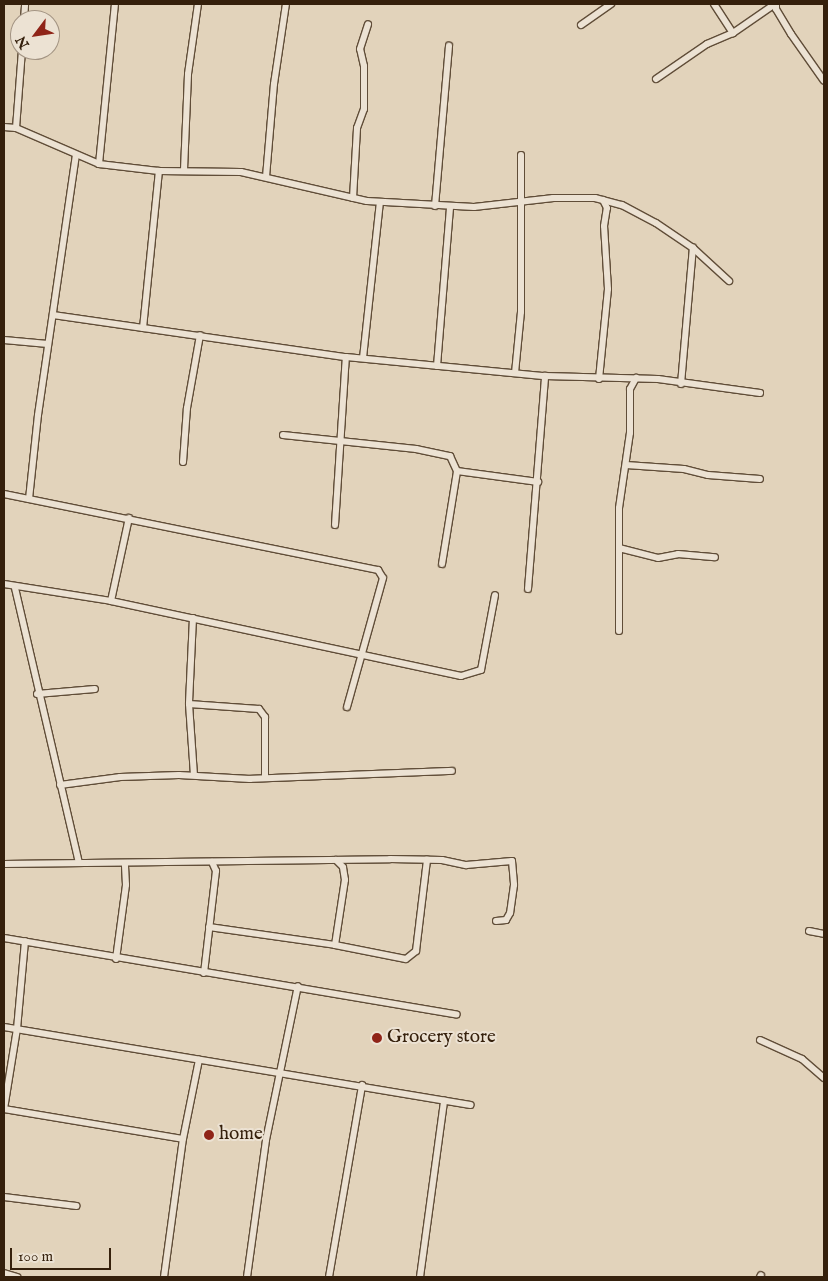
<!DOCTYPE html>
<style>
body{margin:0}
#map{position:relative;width:828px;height:1281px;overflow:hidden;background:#e2d3bb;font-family:"IM FELL English",serif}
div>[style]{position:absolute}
.roads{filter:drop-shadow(1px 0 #604d38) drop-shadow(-1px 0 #604d38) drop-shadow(0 1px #604d38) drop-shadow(0 -1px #604d38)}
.minor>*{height:6px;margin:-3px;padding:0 3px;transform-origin:3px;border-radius:3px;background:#ece2d3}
.dots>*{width:14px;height:14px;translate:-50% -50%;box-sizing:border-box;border:2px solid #ece2d3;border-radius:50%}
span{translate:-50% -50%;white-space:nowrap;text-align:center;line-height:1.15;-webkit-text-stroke:4px #ece2d3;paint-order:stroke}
.poi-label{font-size:19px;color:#35200c}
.left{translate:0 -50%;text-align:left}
.frame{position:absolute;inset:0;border:5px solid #35200c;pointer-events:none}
.north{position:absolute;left:10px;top:10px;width:50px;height:50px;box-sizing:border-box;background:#ece2d3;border:1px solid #a39483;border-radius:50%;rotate:239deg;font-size:14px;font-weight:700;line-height:20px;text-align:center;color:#35200c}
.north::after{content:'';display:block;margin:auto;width:18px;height:22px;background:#8f2418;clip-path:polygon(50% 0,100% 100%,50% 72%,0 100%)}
.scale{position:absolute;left:10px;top:1248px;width:101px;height:22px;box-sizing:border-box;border:2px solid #35200c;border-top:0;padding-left:6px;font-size:15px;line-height:18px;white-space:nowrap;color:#35200c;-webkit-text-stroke:4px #ece2d3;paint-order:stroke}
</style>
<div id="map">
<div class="roads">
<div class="minor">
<div style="left:714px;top:4px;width:35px;rotate:57deg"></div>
<div style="left:776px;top:4px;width:5px;rotate:90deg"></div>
<div style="left:776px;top:9px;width:29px;rotate:59deg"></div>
<div style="left:791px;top:34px;width:57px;rotate:54.9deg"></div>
<div style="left:24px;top:20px;width:16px;rotate:-86deg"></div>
<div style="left:581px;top:25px;width:37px;rotate:-35deg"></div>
<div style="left:656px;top:79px;width:62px;rotate:-34.5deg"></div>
<div style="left:707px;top:44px;width:28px;rotate:-23deg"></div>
<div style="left:733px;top:33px;width:51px;rotate:-34.6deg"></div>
<div style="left:4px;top:127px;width:12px;rotate:5deg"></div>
<div style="left:16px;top:128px;width:90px;rotate:23.4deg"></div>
<div style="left:99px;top:164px;width:60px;rotate:6.7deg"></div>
<div style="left:159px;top:171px;width:82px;rotate:0.7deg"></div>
<div style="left:241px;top:172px;width:129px;rotate:13deg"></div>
<div style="left:367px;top:201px;width:107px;rotate:3.2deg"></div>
<div style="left:474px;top:207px;width:80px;rotate:-6.5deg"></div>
<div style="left:553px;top:198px;width:42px"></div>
<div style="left:595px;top:198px;width:28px;rotate:15deg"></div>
<div style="left:622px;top:205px;width:38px;rotate:28deg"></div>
<div style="left:656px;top:223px;width:45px;rotate:34deg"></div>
<div style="left:693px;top:248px;width:49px;rotate:42.5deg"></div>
<div style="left:16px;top:128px;width:78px;rotate:-85.6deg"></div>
<div style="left:99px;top:164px;width:161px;rotate:-84.3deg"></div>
<div style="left:184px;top:170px;width:96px;rotate:-87.6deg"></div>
<div style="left:188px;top:74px;width:71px;rotate:-81.9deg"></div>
<div style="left:266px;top:177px;width:93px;rotate:-85.1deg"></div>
<div style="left:274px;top:84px;width:81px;rotate:-81.5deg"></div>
<div style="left:353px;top:198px;width:70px;rotate:-86.7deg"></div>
<div style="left:357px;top:128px;width:20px;rotate:-70deg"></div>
<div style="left:364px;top:109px;width:43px;rotate:-90deg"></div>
<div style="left:364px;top:66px;width:17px;rotate:-103deg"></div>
<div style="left:360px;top:49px;width:26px;rotate:-72deg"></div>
<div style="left:435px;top:206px;width:161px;rotate:-85deg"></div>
<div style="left:53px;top:315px;width:296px;rotate:8.2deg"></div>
<div style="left:346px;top:357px;width:200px;rotate:5.5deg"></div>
<div style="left:545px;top:376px;width:113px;rotate:1.5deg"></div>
<div style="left:658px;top:379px;width:103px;rotate:7.8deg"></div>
<div style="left:143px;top:328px;width:158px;rotate:-84.2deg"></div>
<div style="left:4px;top:340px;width:44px;rotate:5.2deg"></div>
<div style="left:363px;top:358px;width:157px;rotate:-83.8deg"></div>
<div style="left:437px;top:366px;width:160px;rotate:-85.3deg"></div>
<div style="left:515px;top:373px;width:61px;rotate:-84.4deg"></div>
<div style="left:521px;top:312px;width:157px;rotate:-90deg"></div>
<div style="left:599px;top:379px;width:90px;rotate:-84.3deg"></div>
<div style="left:608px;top:289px;width:63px;rotate:-93.6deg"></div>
<div style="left:604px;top:226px;width:18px;rotate:-81deg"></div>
<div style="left:607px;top:208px;width:9px;rotate:-117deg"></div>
<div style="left:681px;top:384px;width:137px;rotate:-85deg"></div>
<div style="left:283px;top:435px;width:134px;rotate:6deg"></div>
<div style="left:416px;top:449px;width:35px;rotate:12deg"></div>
<div style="left:450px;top:456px;width:17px;rotate:65deg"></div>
<div style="left:457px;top:471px;width:82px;rotate:7.7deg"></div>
<div style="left:183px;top:462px;width:54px;rotate:-85.8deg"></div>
<div style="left:187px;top:408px;width:74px;rotate:-79.9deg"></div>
<div style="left:626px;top:465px;width:58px;rotate:3.9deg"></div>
<div style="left:684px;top:469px;width:25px;rotate:14deg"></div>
<div style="left:708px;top:475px;width:52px;rotate:4.4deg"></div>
<div style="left:4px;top:494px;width:382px;rotate:11.5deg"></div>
<div style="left:378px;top:570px;width:9px;rotate:58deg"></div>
<div style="left:383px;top:578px;width:134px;rotate:105.6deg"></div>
<div style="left:29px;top:499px;width:84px;rotate:-83.9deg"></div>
<div style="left:38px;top:415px;width:262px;rotate:-81.7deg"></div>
<div style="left:335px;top:525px;width:168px;rotate:-86.3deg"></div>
<div style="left:619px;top:548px;width:40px;rotate:14.4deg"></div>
<div style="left:658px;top:558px;width:20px;rotate:-11deg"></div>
<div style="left:678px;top:554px;width:37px;rotate:5deg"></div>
<div style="left:442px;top:564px;width:94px;rotate:-80.8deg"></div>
<div style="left:4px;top:584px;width:108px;rotate:9deg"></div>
<div style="left:111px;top:601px;width:358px;rotate:12.1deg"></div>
<div style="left:461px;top:676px;width:21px;rotate:-17deg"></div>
<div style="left:481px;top:670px;width:76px;rotate:-79.4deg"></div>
<div style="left:15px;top:588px;width:282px;rotate:76.9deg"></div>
<div style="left:528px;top:589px;width:214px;rotate:-85.4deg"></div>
<div style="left:111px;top:601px;width:85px;rotate:-77.8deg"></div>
<div style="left:193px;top:618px;width:86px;rotate:92.7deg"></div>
<div style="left:189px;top:704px;width:71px;rotate:86deg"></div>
<div style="left:619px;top:631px;width:123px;rotate:-90deg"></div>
<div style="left:619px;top:508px;width:76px;rotate:-81.7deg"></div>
<div style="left:630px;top:433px;width:44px;rotate:-90deg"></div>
<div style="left:630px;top:389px;width:13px;rotate:-61deg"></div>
<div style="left:37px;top:694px;width:58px;rotate:-4.9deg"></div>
<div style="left:189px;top:704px;width:70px;rotate:4.1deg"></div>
<div style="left:259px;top:709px;width:10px;rotate:53deg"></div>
<div style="left:265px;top:717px;width:59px;rotate:90deg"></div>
<div style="left:60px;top:785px;width:61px;rotate:-7.6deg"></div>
<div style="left:120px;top:777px;width:59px;rotate:-1.9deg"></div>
<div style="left:179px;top:775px;width:71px;rotate:3.2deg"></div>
<div style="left:250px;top:779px;width:202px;rotate:-2.3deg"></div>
<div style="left:4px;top:864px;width:386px;rotate:-0.7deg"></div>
<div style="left:390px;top:859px;width:52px;rotate:1.1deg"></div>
<div style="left:442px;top:860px;width:25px;rotate:12deg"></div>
<div style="left:466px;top:865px;width:46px;rotate:-5deg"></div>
<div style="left:512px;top:861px;width:24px;rotate:85deg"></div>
<div style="left:514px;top:885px;width:28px;rotate:98deg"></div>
<div style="left:510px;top:913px;width:8px;rotate:120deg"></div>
<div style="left:506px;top:920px;width:10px;rotate:174deg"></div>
<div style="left:209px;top:927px;width:127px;rotate:8.1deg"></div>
<div style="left:335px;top:945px;width:72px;rotate:11.2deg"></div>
<div style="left:406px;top:959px;width:13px;rotate:-39deg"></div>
<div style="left:416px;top:951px;width:92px;rotate:-83.1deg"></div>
<div style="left:809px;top:931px;width:15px;rotate:11deg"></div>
<div style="left:4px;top:938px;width:459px;rotate:9.6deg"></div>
<div style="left:335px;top:945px;width:66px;rotate:-81.3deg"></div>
<div style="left:345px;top:880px;width:13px;rotate:-99deg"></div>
<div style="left:343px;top:867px;width:10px;rotate:-135deg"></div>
<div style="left:116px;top:959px;width:75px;rotate:-82.3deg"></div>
<div style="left:126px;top:885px;width:22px;rotate:-93deg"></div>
<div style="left:204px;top:973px;width:103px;rotate:-83.3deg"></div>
<div style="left:216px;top:871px;width:10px;rotate:-114deg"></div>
<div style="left:4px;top:1027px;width:473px;rotate:9.5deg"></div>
<div style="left:760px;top:1040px;width:46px;rotate:24.3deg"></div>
<div style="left:802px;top:1059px;width:29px;rotate:41deg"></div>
<div style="left:4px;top:1109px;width:181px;rotate:9.5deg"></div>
<div style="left:4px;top:1109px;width:81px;rotate:-80.8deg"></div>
<div style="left:17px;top:1029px;width:88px;rotate:-84.8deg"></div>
<div style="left:4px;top:1197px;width:73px;rotate:7.1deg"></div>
<div style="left:4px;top:1273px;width:14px;rotate:17deg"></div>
<div style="left:164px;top:1277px;width:139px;rotate:-82.2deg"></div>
<div style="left:183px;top:1139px;width:81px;rotate:-78.6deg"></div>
<div style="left:247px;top:1277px;width:138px;rotate:-82.1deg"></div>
<div style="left:266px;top:1140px;width:157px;rotate:-78.3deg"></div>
<div style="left:329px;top:1277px;width:195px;rotate:-80.2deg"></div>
<div style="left:420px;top:1277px;width:178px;rotate:-82.2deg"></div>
<div style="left:760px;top:1277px;width:2px;rotate:-63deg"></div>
</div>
</div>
<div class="dots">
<div style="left:377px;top:1038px;background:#8f2418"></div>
<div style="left:209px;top:1135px;background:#8f2418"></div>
</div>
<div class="poi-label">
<span class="left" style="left:387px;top:1038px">Grocery store</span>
<span class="left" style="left:219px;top:1135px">home</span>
</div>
<div class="frame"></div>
<div class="north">N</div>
<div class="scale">100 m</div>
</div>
